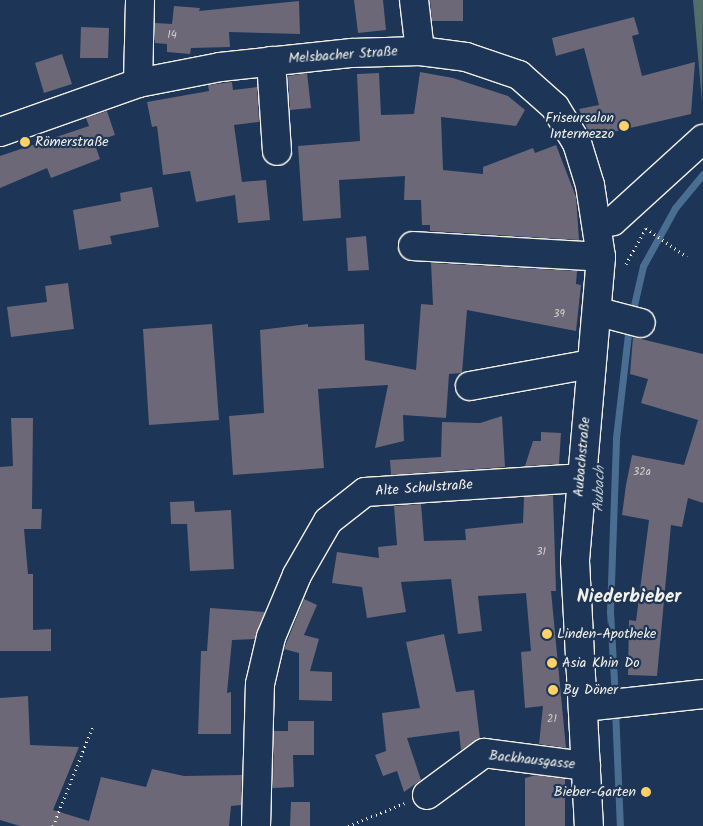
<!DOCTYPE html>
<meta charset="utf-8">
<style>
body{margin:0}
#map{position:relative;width:703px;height:826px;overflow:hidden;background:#1d3557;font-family:Kalam,sans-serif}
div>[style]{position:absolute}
.green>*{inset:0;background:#536d6a}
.stream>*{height:7px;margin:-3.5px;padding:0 3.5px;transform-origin:3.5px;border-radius:3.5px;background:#4a6e91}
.building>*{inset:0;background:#6c6877}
.path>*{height:3px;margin-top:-1.5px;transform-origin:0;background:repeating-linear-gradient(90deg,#f4f1e8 0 1px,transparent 0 5px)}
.roads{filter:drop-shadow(1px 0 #f4f1e8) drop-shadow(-1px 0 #f4f1e8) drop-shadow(0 1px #f4f1e8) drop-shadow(0 -1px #f4f1e8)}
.minor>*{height:28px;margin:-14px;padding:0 14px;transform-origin:14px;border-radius:14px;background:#1d3557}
.dots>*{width:14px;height:14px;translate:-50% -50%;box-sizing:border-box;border:2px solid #1d3557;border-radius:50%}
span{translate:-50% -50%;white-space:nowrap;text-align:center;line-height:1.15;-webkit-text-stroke:4.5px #1d3557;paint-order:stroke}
.number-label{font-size:11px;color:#d2cfcc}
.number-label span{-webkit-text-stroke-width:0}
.street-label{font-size:14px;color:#f4f1e8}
.poi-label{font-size:14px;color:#f4f1e8}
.right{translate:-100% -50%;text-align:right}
.left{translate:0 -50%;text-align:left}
.water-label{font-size:15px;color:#b8c3ca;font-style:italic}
.district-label{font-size:19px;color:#f4f1e8;font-weight:700}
</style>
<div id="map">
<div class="green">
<div style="clip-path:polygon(693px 0,703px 0,702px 102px)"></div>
</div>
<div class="stream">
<div style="left:632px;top:314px;width:49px;rotate:-77.1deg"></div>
<div style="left:643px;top:266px;width:66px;rotate:-61.1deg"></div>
<div style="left:675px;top:208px;width:44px;rotate:-50.5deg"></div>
<div style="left:615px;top:698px;width:86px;rotate:-93.3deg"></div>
<div style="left:610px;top:612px;width:174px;rotate:-88deg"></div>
<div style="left:616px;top:438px;width:114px;rotate:-83.4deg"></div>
<div style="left:615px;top:709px;width:117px;rotate:87.6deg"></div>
</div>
<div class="building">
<div style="clip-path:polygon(354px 0,383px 0,386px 30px,358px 33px)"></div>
<div style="clip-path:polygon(430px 0,463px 0,463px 21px,432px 21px)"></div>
<div style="clip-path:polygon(299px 1px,300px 34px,229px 32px,230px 47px,191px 48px,190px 54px,167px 52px,167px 44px,155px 43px,155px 23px,172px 24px,174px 6px,200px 8px,199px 11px)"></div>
<div style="clip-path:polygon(634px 17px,639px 34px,632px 36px,642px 76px,695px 62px,691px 114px,591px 137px,579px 109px,599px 105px,584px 48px,556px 56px,552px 38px)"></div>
<div style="clip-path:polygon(81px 27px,109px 28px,108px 58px,80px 58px)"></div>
<div style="clip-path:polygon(62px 54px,72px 84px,44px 93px,35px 63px)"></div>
<div style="clip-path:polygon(420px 72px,453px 78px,508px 96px,525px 110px,516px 126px,441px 117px,443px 170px,483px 174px,483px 167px,533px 148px,535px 153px,556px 145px,576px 197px,579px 240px,430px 231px,430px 225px,422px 225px,421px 200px,404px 200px,405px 176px,339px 180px,341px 218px,303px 221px,298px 146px,360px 141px,357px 74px,379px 73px,381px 115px,414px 114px)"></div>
<div style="clip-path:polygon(307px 73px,311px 108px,290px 110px,288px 76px)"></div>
<div style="clip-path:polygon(232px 82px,233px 90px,257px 87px,259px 122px,234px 125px,242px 182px,266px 180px,270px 220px,238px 223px,235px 195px,196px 202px,190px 171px,163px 175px,157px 126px,152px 127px,147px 102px,209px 91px,208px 85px)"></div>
<div style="clip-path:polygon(107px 111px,115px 135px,94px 142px,100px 159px,51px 178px,47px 168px,0 188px,0 156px,89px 126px,86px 118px)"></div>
<div style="clip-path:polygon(152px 187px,159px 227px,110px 236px,112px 244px,79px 250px,73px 210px,121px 201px,120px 193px)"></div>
<div style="clip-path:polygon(366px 236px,369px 270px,348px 271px,346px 238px)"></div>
<div style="clip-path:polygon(431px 263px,577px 271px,576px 284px,581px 285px,576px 331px,467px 310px,462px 373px,449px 374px,446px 418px,403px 415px,404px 441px,375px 448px,388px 385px,318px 389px,324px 468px,233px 475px,229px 416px,264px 413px,260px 330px,308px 324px,308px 327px,364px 324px,365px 360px,416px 370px,421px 304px,433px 305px)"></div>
<div style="clip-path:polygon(68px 283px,74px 329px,11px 337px,7px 307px,47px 302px,45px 286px)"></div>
<div style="clip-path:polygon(212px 324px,219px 420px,149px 425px,143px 329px)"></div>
<div style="clip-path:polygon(633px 337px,703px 354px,703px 503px,688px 498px,682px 527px,671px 525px,657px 676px,628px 675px,629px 620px,636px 621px,649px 520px,622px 515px,626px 485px,632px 455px,684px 465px,698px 420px,641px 403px,648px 379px,630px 374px)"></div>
<div style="clip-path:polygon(502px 416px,505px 467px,391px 475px,390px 460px,441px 457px,442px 422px,480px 423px)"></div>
<div style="clip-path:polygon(11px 418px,33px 418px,32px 509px,42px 509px,41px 529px,24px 529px,28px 574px,33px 574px,33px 630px,51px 629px,51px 651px,0 651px,0 467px,13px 466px)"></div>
<div style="clip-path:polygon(541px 432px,561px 433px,559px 464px,525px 466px,533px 441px,541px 441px)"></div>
<div style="clip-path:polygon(553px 495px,556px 591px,551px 591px,566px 748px,539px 744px,543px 706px,525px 708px,521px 652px,531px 651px,526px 593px,478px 596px,482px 631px,458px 634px,451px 579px,401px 582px,406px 612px,367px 618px,362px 587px,332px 583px,337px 552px,379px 558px,378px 547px,397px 545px,394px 506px,421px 504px,424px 541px,466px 540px,465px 529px,523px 523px,524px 497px)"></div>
<div style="clip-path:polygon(194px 501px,195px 512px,231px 510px,234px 569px,190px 571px,187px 524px,171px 524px,170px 502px)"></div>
<div style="clip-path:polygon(304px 599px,317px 605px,304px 635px,319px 639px,310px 671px,332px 672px,332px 701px,299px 700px,299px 653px,284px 649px)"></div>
<div style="clip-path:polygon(210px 608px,265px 612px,255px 639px,232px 640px,227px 693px,231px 692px,231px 734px,198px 734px,201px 651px,207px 651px)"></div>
<div style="clip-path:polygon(444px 634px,456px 692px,474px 690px,480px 739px,461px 750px,459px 731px,407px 738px,421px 780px,404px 792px,397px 771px,383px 776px,375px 755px,386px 751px,382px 713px,420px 708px,406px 642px)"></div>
<div style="clip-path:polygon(28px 696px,30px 745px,79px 747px,53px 810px,89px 821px,101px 777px,146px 787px,152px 769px,184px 776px,242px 775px,241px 805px,231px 806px,229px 826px,20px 826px,0 820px,0 698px)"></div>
<div style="clip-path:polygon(288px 721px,314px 721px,314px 755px,293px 755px,294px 787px,273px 788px,274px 731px,288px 731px)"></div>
<div style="clip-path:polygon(536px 775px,565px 779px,565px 826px,525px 826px,525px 778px)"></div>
<div style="clip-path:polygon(291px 802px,310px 802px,310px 826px,290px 826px)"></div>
</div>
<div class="path">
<div style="left:626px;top:264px;width:41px;rotate:-60.9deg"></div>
<div style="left:646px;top:228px;width:50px;rotate:35.3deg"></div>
<div style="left:53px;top:826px;width:108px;rotate:-68.2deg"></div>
<div style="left:348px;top:826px;width:61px;rotate:-22deg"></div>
</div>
<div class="roads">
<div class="minor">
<div style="left:414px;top:0;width:51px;rotate:83.3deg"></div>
<div style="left:271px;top:61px;width:90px;rotate:86.2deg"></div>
<div style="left:138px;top:83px;width:83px;rotate:-88.6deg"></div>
<div style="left:0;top:132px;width:146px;rotate:-19.5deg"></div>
<div style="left:138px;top:83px;width:84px;rotate:-11deg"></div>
<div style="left:220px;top:67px;width:133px;rotate:-6.1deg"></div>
<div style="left:352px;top:53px;width:68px;rotate:-1.7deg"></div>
<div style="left:420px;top:51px;width:46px;rotate:7.4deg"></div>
<div style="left:466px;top:57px;width:56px;rotate:18.8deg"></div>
<div style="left:519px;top:75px;width:48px;rotate:41.6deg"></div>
<div style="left:555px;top:107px;width:42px;rotate:58.6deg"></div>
<div style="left:577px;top:143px;width:44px;rotate:72.8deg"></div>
<div style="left:590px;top:185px;width:73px;rotate:81.3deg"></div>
<div style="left:601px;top:257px;width:305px;rotate:94.9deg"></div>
<div style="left:575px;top:561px;width:265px;rotate:87deg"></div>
<div style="left:599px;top:224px;width:14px;rotate:-12deg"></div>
<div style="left:613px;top:221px;width:122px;rotate:-42.3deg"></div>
<div style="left:413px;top:246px;width:188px;rotate:3.3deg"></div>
<div style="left:599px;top:312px;width:43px;rotate:14.7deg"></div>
<div style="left:470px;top:386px;width:123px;rotate:-10.3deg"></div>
<div style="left:584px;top:707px;width:120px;rotate:-6.2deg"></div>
<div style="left:427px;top:795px;width:71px;rotate:-36.4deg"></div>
<div style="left:484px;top:753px;width:103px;rotate:7.3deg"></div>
<div style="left:256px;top:826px;width:142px;rotate:-88.4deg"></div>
<div style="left:260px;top:684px;width:48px;rotate:-76.8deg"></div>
<div style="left:271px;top:637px;width:67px;rotate:-67.2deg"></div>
<div style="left:297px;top:575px;width:62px;rotate:-60.1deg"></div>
<div style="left:328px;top:521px;width:47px;rotate:-38.1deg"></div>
<div style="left:365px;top:492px;width:215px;rotate:-3.7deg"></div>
</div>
</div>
<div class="dots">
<div style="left:624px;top:126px;background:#ffd166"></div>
<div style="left:25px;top:142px;background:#ffd166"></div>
<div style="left:547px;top:634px;background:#ffd166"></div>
<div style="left:552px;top:663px;background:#ffd166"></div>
<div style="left:553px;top:690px;background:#ffd166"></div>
<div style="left:646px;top:792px;background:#ffd166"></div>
</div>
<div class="number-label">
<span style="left:172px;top:35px">14</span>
<span style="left:559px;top:314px">39</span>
<span style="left:642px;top:472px">32a</span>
<span style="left:541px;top:552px">31</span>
<span style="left:552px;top:719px">21</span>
</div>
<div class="street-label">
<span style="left:343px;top:55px;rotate:-4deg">Melsbacher Straße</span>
<span style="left:582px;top:457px;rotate:-85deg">Aubachstraße</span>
<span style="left:424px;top:488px;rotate:-4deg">Alte Schulstraße</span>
<span style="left:532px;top:760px;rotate:6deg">Backhausgasse</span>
</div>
<div class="poi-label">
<span class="right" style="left:614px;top:126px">Friseursalon<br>Intermezzo</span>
<span class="left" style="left:35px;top:142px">Römerstraße</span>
<span class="left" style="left:557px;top:634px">Linden-Apotheke</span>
<span class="left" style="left:562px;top:663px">Asia Khin Do</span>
<span class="left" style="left:563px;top:690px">By Döner</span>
<span class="right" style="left:636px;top:792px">Bieber-Garten</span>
</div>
<div class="water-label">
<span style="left:600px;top:489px;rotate:-88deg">Aubach</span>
</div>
<div class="district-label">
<span style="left:629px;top:598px">Niederbieber</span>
</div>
</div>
